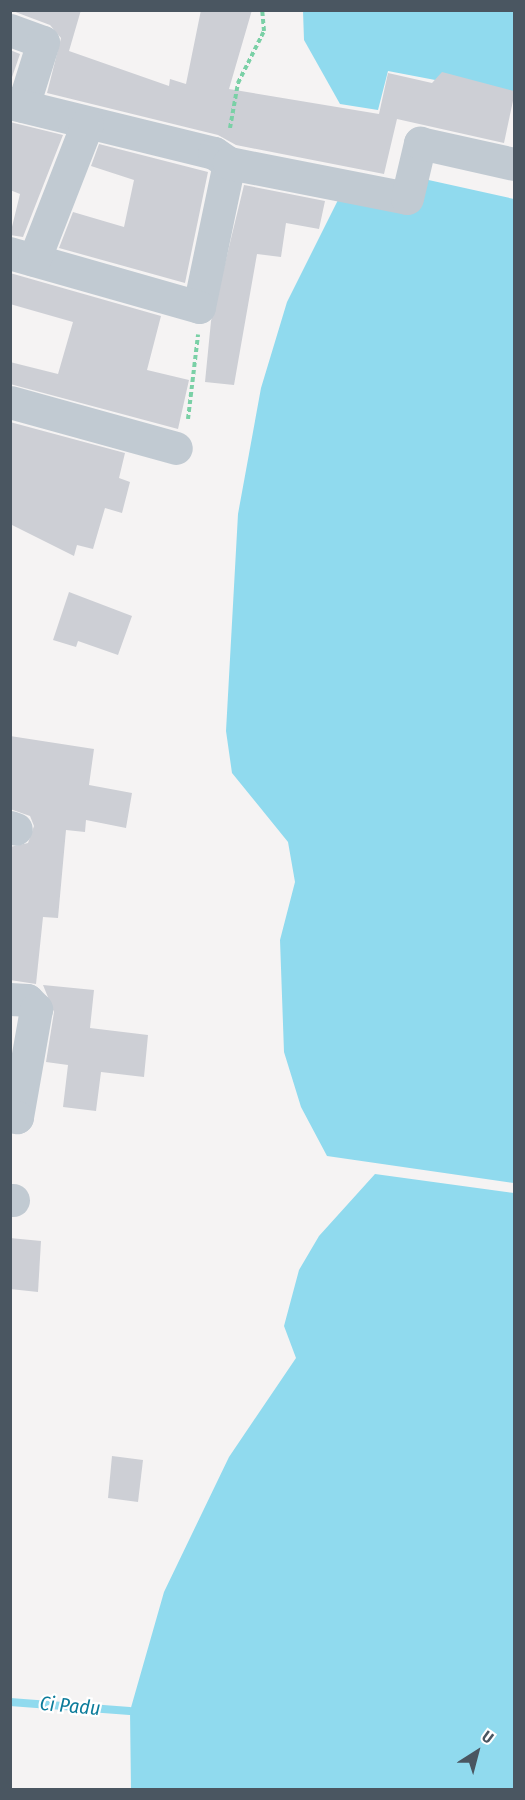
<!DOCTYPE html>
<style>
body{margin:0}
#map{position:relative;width:525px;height:1800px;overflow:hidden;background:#f5f3f3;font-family:"Fira Sans Condensed",sans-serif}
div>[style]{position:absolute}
.water>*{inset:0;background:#90daee}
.stream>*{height:8px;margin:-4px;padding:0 4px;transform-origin:4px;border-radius:4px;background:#90daee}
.building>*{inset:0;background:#cdcfd5}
.path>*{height:4px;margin-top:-2px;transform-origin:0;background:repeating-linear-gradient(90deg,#7ad0a6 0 4.5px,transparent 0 7.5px)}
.minor>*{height:33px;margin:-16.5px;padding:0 16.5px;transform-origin:16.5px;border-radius:16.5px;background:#c1cad2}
span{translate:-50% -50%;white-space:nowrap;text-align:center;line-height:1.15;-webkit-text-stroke:4.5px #fff;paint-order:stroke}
.water-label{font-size:20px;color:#0c7c9b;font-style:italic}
.frame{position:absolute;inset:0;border:12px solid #4a5661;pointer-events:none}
.north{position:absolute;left:447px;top:1722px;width:60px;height:60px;-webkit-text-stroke:4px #fff;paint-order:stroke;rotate:36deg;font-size:16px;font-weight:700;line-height:24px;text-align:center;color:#4a5661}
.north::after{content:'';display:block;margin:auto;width:21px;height:27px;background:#4a5661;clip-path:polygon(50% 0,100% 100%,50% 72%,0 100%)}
</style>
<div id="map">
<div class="water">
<div style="clip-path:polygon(303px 11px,514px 11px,514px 95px,388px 71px,378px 110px,340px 104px,304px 40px)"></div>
<div style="clip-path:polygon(424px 179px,514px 199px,514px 1183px,327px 1156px,301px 1107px,284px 1052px,280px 940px,295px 882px,288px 842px,232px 773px,226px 731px,238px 514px,261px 388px,287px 302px,341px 194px)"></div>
<div style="clip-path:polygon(375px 1174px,514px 1193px,514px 1789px,131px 1789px,130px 1711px,164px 1592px,229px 1457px,296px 1358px,284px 1326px,299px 1270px,319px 1236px)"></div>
</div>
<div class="stream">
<div style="left:10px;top:1702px;width:120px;rotate:4.3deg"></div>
</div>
<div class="building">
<div style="clip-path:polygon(10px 10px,81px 10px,69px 51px,169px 86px,170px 79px,186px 84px,201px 10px,252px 10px,229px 89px,379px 114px,388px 73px,432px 83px,442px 72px,514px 91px,514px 96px,504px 143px,397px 119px,384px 174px,236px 145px,218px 135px,47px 93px,61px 38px,50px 25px)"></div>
<div style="clip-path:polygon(10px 50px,20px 54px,10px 83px)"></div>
<div style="clip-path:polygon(10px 122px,63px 135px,23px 237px,10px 235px,20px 194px,10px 190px)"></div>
<div style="clip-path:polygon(99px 144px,208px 172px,185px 283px,59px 248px,73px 212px,124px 227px,134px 180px,91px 166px)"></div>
<div style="clip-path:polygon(244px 185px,325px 201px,319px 229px,286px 223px,281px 257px,257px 254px,234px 385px,205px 382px,211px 321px)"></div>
<div style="clip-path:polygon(10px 273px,161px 316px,147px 370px,189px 380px,178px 429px,10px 384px,10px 362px,58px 374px,73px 322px,10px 304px)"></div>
<div style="clip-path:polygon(10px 422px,125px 453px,119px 478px,130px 482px,122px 513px,105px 508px,93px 549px,77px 545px,74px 556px,10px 524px)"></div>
<div style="clip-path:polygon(69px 592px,132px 616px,118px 655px,78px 641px,76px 647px,53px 640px)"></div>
<div style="clip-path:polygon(10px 736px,94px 749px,89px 785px,132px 793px,126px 828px,86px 820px,85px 832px,66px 830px,58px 918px,43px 917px,36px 984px,10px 980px,10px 847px,28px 843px,34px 826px,30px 816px,10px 809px)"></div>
<div style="clip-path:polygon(43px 985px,94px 990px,90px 1028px,148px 1035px,144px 1077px,101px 1072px,96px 1111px,63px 1107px,68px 1065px,46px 1062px,54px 1012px)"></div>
<div style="clip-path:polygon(10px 1238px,41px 1241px,38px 1292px,10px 1289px)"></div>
<div style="clip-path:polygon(112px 1456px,143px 1460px,138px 1502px,108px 1498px)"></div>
</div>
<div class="path">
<div style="left:230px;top:128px;width:46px;rotate:-79.9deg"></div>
<div style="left:238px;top:83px;width:58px;rotate:-63.4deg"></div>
<div style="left:264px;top:31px;width:21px;rotate:-95deg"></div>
<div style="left:188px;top:419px;width:85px;rotate:-83.2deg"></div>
</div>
<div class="minor">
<div style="left:10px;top:30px;width:35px;rotate:20deg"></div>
<div style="left:43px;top:42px;width:67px;rotate:107.4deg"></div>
<div style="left:10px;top:103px;width:210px;rotate:13.8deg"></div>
<div style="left:214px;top:153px;width:18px;rotate:34deg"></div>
<div style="left:229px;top:163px;width:147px;rotate:101.8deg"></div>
<div style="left:199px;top:307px;width:197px;rotate:-164.1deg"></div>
<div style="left:229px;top:163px;width:181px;rotate:11.1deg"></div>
<div style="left:407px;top:198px;width:57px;rotate:-76.7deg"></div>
<div style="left:420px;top:143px;width:96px;rotate:12.6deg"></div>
<div style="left:34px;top:260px;width:146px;rotate:-68.7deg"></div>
<div style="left:10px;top:402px;width:172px;rotate:15.5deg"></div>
<div style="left:10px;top:827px;width:6px;rotate:18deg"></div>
<div style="left:10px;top:999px;width:17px;rotate:3deg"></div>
<div style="left:27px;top:1000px;width:13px;rotate:45deg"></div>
<div style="left:36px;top:1009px;width:110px;rotate:100deg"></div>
<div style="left:17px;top:1117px;width:7px;rotate:-172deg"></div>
<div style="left:10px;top:1200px;width:3px"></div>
</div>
<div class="water-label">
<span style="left:70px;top:1706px;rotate:5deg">Ci Padu</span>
</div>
<div class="frame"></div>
<div class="north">U</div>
</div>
